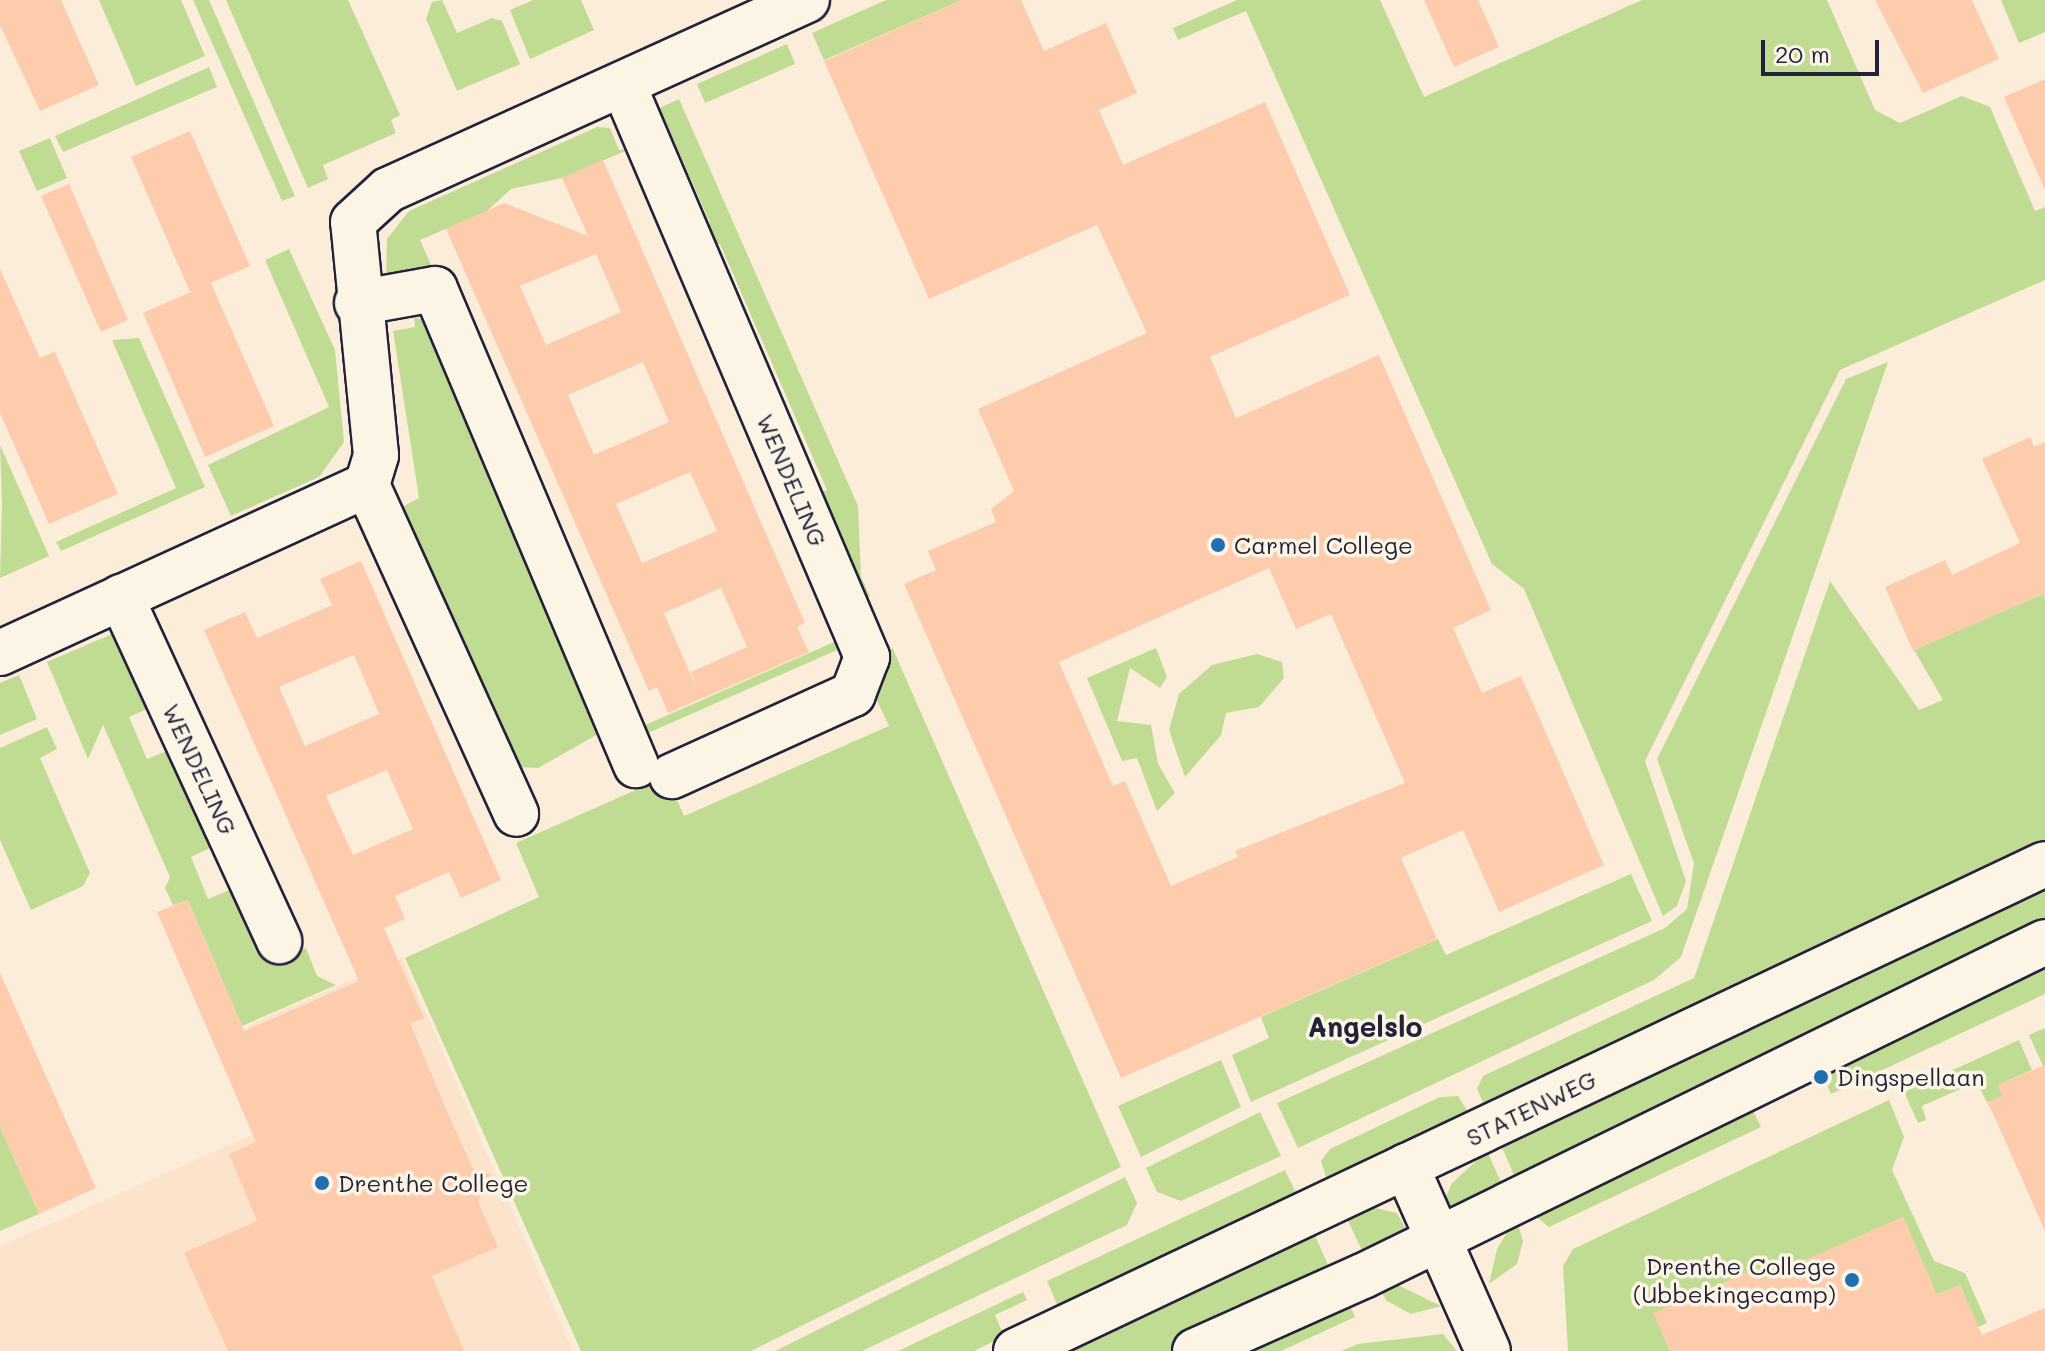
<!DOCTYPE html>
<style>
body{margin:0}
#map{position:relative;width:2045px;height:1351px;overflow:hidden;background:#fcedda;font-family:Mali,sans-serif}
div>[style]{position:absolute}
.built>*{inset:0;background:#fce3cc}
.green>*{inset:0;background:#c0dc93}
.building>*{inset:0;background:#fdccac}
.roads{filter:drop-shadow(2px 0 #22223b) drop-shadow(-2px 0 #22223b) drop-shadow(0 2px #22223b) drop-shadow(0 -2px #22223b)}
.minor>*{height:44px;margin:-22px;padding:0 22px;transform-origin:22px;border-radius:22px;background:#fcf5e5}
.tertiary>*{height:44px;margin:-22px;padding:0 22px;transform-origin:22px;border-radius:22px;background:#fcf5e5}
.dots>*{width:22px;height:22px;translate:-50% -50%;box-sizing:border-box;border:4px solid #fcf5e5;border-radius:50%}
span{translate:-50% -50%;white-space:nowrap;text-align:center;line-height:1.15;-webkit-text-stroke:7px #fcf5e5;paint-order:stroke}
.street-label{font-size:24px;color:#22223b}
.poi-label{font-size:24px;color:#22223b}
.left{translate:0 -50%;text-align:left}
.right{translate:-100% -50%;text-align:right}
.quarter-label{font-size:28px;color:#22223b;font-weight:700}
.scale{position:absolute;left:1761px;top:40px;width:118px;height:36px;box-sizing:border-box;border:4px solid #22223b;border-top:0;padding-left:10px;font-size:24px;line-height:28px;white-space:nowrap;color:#22223b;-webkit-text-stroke:6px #fcf5e5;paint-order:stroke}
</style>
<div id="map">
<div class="built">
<div style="clip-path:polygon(402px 958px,573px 1351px,0 1351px,0 1246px,286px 1120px,247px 1026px)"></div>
</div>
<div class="green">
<div style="clip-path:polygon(99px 0,181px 0,205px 56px,136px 86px)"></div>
<div style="clip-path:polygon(193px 0,209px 0,295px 196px,282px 201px)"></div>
<div style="clip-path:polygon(226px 0,348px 0,400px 115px,391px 120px,396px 133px,323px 165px,328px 179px,308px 188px)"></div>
<div style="clip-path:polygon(442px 0,457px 33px,492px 18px,502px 21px,520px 64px,457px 91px,426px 19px,432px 2px)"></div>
<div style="clip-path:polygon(533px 0,581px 0,594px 30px,530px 59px,510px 10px)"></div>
<div style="clip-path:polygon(886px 0,962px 0,824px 60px,812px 33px)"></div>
<div style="clip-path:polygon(1237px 0,1380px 0,1424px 97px,1642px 0,1827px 0,1875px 110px,1900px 123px,1962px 96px,1990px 107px,2035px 211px,2045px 207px,2045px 280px,1840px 370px,1645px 761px,1686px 881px,1677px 906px,1663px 916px,1524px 589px,1492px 564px,1246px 11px,1178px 40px,1173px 28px)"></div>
<div style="clip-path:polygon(2001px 0,2045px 0,2045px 32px,2019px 43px)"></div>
<div style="clip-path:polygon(787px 44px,795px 64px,705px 103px,697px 84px)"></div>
<div style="clip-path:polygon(209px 67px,217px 87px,63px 152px,55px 136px)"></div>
<div style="clip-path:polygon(679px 99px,858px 506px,861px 577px,870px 596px,863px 600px,817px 495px,827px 490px,720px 244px,709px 247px,701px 228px,710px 223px,668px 127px,658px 131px,651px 112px)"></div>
<div style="clip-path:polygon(597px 127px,610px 128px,619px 150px,630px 149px,562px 178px,511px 189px,487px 211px,420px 240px,432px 267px,386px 282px,387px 239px,409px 211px)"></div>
<div style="clip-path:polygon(50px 138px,67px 178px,37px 191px,19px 151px)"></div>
<div style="clip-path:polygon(289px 249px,335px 350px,344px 442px,319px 477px,231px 516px,208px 465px,329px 407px,265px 260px)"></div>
<div style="clip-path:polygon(414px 317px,424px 320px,600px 733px,538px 768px,516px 767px,396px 510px,419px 498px,393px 331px,415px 327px)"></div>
<div style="clip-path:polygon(139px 338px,205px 487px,61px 551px,56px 542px,176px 488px,112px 340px)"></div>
<div style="clip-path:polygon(1888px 362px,1681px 957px,1654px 980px,1298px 1148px,1277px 1103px,1665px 928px,1687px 909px,1694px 863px,1657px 759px,1846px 379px)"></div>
<div style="clip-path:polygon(0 445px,49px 556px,0 578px,2px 505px)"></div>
<div style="clip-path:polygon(1830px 581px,1919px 710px,1943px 700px,1914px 650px,2045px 593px,2045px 846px,1486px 1109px,1477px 1089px,1483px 1076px,1694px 978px)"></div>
<div style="clip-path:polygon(112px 634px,120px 652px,131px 648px,156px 705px,129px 717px,147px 759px,182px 745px,225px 841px,191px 857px,208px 899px,244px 884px,299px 951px,306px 948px,317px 976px,336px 985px,242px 1026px,188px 900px,173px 905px,165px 888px,170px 877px,103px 725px,88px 759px,47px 662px)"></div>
<div style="clip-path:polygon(841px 639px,844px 647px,648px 733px,684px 816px,889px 726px,872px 690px,892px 647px,1121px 1167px,751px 1351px,581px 1351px,405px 958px,539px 897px,516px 843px,656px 781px,634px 730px)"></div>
<div style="clip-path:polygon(1156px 648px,1167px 677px,1160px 688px,1130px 668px,1117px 721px,1151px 725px,1158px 764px,1175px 793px,1157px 811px,1137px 758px,1122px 761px,1087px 678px)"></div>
<div style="clip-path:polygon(1257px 654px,1282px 662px,1284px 678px,1259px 707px,1226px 713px,1221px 735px,1185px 777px,1169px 730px,1179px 694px,1212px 665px)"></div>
<div style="clip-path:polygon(19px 675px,37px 719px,0 735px,0 683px)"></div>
<div style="clip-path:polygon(47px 727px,57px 749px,40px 758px,90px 873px,83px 886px,31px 910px,0 840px,0 748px)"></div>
<div style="clip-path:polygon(1631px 874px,1652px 921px,1251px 1102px,1232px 1055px,1269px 1038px,1261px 1017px,1438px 939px,1446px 955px)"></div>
<div style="clip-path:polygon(2045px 885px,2045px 925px,1518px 1184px,1501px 1145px)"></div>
<div style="clip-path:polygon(2045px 966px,2045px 994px,1831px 1094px,1821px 1072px)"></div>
<div style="clip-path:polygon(2045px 1028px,2045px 1065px,2043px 1066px,2029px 1035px)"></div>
<div style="clip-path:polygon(2019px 1040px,2032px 1070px,1998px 1085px,2003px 1096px,1988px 1102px,2012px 1148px,1976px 1082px,1922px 1106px,1926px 1120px,1918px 1123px,1904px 1092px)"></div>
<div style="clip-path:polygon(1221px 1060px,1241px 1107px,1141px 1157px,1118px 1106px)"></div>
<div style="clip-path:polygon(1458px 1096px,1471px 1116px,1330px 1182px,1326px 1177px,1321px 1161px,1330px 1149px,1440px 1097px)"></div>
<div style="clip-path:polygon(1889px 1100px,1904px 1137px,1892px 1170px,1934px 1261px,1965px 1273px,1987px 1323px,1978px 1327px,1960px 1285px,1929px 1298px,1933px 1286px,1903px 1217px,1772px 1275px,1765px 1291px,1755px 1269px,1654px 1314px,1670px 1351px,1568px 1351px,1563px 1266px,1573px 1249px)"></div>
<div style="clip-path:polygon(1750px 1104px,1761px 1127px,1549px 1227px,1530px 1212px)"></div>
<div style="clip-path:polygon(1260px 1112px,1281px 1156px,1181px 1201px,1157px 1192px,1146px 1168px)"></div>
<div style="clip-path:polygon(0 1127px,39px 1214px,0 1231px)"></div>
<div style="clip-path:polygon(1487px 1151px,1504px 1189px,1455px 1210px,1445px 1199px,1452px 1183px)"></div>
<div style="clip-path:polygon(1285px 1170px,1298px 1197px,1059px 1309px,1047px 1281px)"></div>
<div style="clip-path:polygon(1125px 1177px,1137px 1203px,1127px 1225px,862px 1351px,775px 1351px)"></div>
<div style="clip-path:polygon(1366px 1206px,1397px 1213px,1407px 1231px,1366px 1259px,1343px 1210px)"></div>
<div style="clip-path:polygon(1516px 1218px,1523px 1241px,1517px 1264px,1489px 1284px,1497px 1249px)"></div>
<div style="clip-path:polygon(1308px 1220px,1333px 1276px,1172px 1351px,1041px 1351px)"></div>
<div style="clip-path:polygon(1376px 1284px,1400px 1286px,1441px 1306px,1411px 1314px,1387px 1301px)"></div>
<div style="clip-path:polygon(1023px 1292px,1027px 1300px,995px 1315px,1004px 1336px,974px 1351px,898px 1351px)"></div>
<div style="clip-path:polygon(1345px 1295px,1355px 1317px,1281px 1351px,1218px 1351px)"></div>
<div style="clip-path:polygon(1443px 1334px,1457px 1351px,1341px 1351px,1358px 1344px)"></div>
</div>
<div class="building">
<div style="clip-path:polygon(0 0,61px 0,99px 85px,40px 111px,0 25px)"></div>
<div style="clip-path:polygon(evenodd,962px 0,1021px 0,1044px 51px,1106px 23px,1137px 93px,1099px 110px,1123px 165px,1265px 102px,1350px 295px,1210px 357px,1236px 418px,1379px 355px,1491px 610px,1453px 628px,1482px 693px,1521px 676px,1604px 865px,1499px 912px,1463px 830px,1401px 858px,1437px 939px,1121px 1078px,904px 584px,936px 570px,928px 551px,996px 522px,991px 509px,1014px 491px,978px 409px,1147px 333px,1097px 225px,929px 299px,824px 61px,962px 0,1269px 568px,1296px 629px,1331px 614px,1405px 783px,1235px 851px,1238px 857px,1171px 886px,1125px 781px,1113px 786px,1059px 662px,1269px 568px)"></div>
<div style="clip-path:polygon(1424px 0,1478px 0,1499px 47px,1454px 67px)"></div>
<div style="clip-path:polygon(1875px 0,1972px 0,1999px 59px,1923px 93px)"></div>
<div style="clip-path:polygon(2045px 79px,2045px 190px,2004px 97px)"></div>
<div style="clip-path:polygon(190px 131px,250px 266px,190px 292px,131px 157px)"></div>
<div style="clip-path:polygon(evenodd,603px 160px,805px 623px,797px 627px,809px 652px,668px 713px,657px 687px,649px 691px,446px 229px,504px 203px,588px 236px,562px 178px,603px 160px,596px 254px,621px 312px,546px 345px,520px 286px,596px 254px,603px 160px,643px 362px,669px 422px,594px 455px,568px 395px,643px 362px,603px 160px,690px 472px,717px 531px,642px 563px,616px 504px,690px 472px,603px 160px,721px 588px,747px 647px,691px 672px,696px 687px,664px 613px,721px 588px)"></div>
<div style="clip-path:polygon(69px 184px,128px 320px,101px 332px,41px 196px)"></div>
<div style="clip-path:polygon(0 269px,40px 358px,55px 352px,118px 494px,49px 524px,0 413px)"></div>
<div style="clip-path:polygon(211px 283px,274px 426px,205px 457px,143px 313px)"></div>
<div style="clip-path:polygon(2030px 437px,2034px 447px,2045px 442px,2045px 600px,2042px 594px,1913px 651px,1885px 587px,1945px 560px,1952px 575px,2020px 543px,1982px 459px)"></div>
<div style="clip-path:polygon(evenodd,361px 561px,501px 880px,461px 898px,449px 872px,395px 896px,405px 919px,384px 928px,424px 1018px,410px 1023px,446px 1109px,473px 1169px,490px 1174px,478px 1202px,498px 1247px,432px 1276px,464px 1351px,228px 1351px,184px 1253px,257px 1221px,229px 1154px,256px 1142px,157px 912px,188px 900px,244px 1031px,359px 981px,204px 630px,245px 612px,257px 638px,294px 622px,332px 605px,320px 579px,361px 561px,354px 655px,379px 714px,305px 746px,279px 687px,354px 655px,361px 561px,387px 770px,413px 829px,353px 855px,326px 796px,387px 770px)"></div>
<div style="clip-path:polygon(0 973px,96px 1188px,39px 1214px,0 1127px)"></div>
<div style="clip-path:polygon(2045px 1065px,2045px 1231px,1988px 1102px,2003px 1096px,1998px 1085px)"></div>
<div style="clip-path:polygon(1903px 1217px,1937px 1295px,1960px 1285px,1982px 1335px,2045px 1308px,2045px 1351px,1670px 1351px,1653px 1313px,1755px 1269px,1760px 1280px)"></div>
</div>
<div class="roads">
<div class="minor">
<div style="left:623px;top:84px;width:623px;rotate:66.93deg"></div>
<div style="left:867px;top:657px;width:40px;rotate:111deg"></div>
<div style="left:853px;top:694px;width:199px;rotate:155.6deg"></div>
<div style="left:357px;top:303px;width:79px;rotate:-10.2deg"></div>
<div style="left:435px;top:289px;width:517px;rotate:67.11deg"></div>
<div style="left:367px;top:485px;width:361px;rotate:65.6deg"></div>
<div style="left:121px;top:597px;width:379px;rotate:65.3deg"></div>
<div style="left:0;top:653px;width:404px;rotate:-24.6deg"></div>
<div style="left:367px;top:485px;width:31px;rotate:-73deg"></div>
<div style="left:376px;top:455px;width:234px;rotate:-95.6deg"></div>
<div style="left:353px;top:222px;width:47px;rotate:-42.4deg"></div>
<div style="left:388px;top:190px;width:460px;rotate:-24.4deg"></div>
<div style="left:1406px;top:1166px;width:202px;rotate:66.1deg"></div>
</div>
<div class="tertiary">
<div style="left:1016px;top:1351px;width:1138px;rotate:-25.33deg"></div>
<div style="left:1195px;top:1351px;width:184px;rotate:-24.1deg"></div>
<div style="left:1363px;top:1276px;width:759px;rotate:-26.09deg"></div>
</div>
</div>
<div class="dots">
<div style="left:1218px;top:545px;background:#1f6fb2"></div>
<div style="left:1821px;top:1077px;background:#1f6fb2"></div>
<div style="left:322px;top:1183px;background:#1f6fb2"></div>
<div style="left:1852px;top:1280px;background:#1f6fb2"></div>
</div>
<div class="street-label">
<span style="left:792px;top:480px;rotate:67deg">WENDELING</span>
<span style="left:200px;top:769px;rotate:65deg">WENDELING</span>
<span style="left:1531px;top:1108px;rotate:-26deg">STATENWEG</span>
</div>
<div class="poi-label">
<span class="left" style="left:1234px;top:545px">Carmel College</span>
<span class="left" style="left:1837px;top:1077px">Dingspellaan</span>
<span class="left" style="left:338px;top:1183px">Drenthe College</span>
<span class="right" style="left:1836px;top:1280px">Drenthe College<br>(Ubbekingecamp)</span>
</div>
<div class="quarter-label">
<span style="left:1365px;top:1026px">Angelslo</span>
</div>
<div class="scale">20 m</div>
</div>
